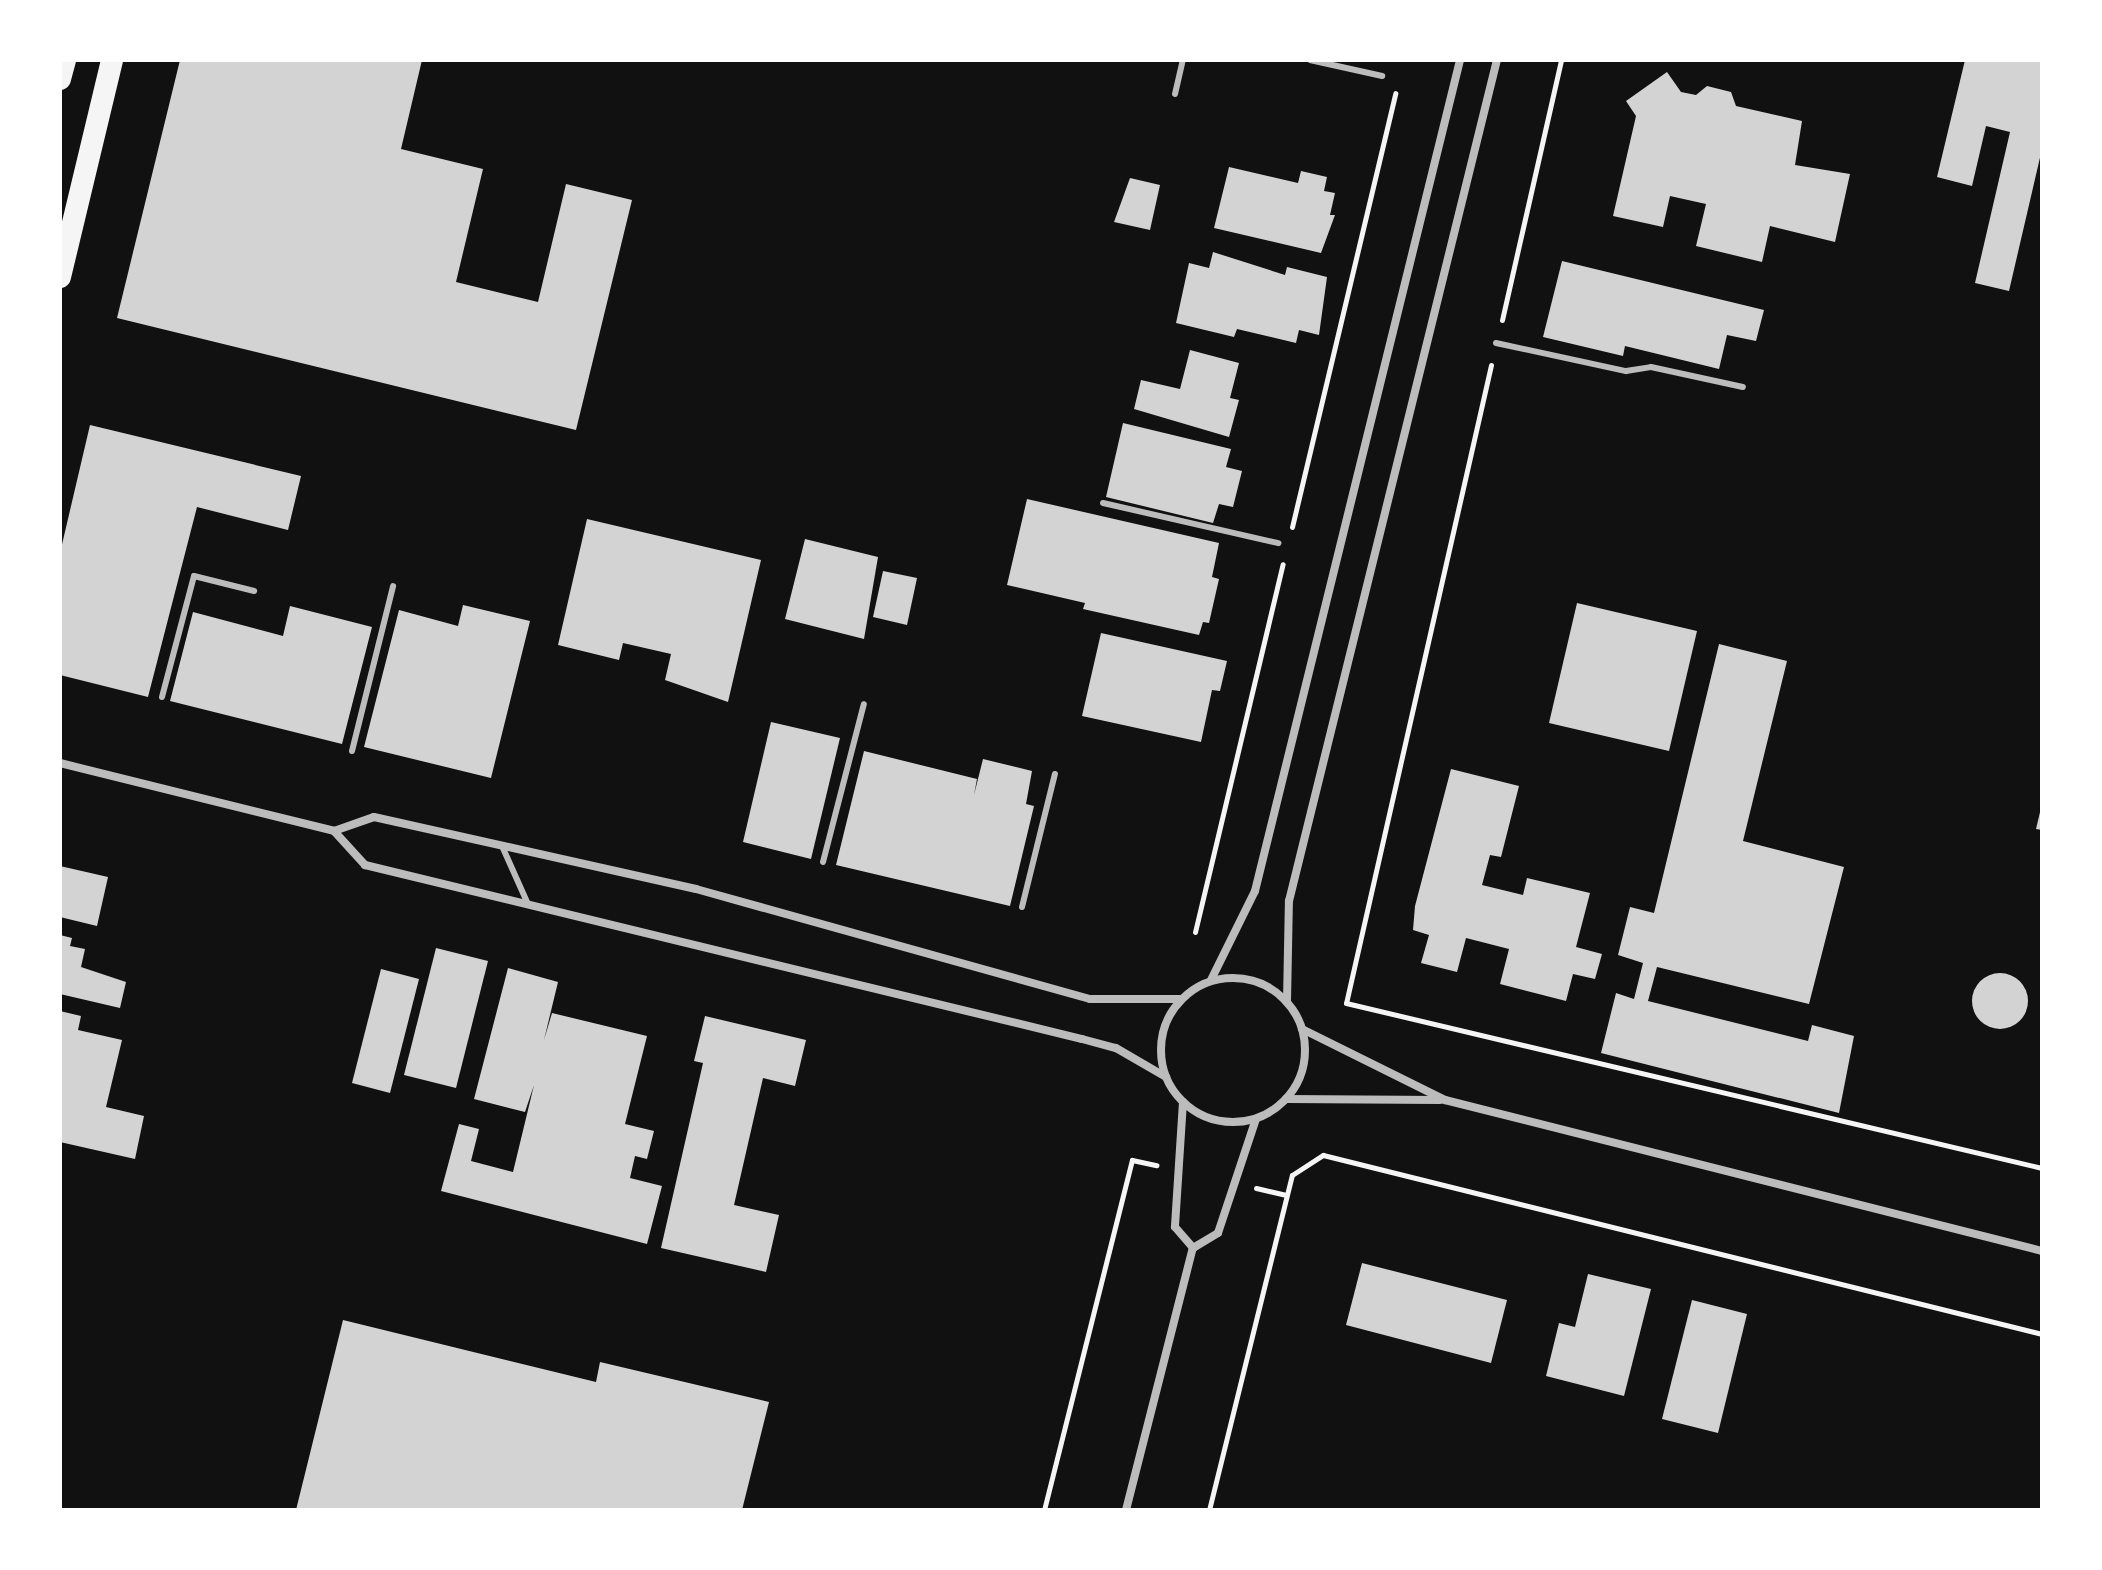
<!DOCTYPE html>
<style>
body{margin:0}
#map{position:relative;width:2102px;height:1570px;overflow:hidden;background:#111;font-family:Cabin,sans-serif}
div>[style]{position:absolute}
.building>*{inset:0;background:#d3d3d3}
.round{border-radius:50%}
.path>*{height:5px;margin:-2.5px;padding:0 2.5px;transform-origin:2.5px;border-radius:2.5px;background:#f5f5f5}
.service>*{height:6px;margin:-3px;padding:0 3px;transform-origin:3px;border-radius:3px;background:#bcbcbc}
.minor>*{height:8px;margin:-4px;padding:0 4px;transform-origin:4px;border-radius:4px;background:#bcbcbc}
.minor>.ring{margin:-4px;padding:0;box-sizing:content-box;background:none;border:8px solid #bcbcbc;border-radius:50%}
.trunk>*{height:22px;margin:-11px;padding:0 11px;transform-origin:11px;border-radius:11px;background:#f5f5f5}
span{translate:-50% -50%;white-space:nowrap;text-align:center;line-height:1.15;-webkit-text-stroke:7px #fff;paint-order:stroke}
.frame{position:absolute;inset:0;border:62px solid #fff;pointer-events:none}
</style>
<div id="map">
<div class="building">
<div style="clip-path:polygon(180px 60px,422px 60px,401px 149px,483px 169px,456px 282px,538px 302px,566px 184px,632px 200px,576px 430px,117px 318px)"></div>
<div style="clip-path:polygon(1965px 60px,2042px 60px,2042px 149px,2009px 291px,1975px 283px,2010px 132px,1986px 126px,1972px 186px,1937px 177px)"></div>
<div style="clip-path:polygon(1667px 72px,1681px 92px,1696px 95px,1707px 86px,1731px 92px,1736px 106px,1802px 121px,1795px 165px,1850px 174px,1835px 242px,1770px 226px,1762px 262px,1696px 246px,1706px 204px,1670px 196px,1663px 227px,1613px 216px,1636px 116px,1626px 101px)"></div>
<div style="clip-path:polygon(1229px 167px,1298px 183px,1301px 171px,1327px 177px,1324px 191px,1335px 193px,1330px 215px,1335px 215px,1321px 253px,1214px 228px)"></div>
<div style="clip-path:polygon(1130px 178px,1160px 185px,1150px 230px,1114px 222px)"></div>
<div style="clip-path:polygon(1213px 252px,1285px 275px,1287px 267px,1327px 277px,1319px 335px,1299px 330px,1296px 343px,1237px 329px,1234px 337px,1176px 323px,1189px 263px,1209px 268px)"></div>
<div style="clip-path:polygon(1562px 261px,1764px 310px,1756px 341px,1727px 335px,1719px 369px,1625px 346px,1623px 356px,1543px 337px)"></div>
<div style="clip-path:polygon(1190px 350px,1239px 363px,1230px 398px,1239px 400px,1229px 437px,1134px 409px,1141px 380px,1180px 389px)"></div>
<div style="clip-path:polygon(1123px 423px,1231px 449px,1226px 467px,1242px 471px,1233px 507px,1219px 504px,1213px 523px,1106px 497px)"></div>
<div style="clip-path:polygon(90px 425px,301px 476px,288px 530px,197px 507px,148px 697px,60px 675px,60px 553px)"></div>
<div style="clip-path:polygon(1027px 499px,1219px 543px,1212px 577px,1219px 579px,1209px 623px,1203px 622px,1199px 635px,1083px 609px,1085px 603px,1007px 585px)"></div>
<div style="clip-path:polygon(587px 519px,761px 560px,728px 702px,665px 680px,671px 654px,623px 643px,619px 660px,558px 645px)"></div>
<div style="clip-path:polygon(805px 539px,878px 557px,864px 639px,785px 619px)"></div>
<div style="clip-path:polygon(883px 571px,917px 578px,907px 625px,873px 617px)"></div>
<div style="clip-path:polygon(1577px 603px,1697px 631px,1669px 751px,1549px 723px)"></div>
<div style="clip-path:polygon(463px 605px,530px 621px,491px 778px,364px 747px,399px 610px,458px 626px)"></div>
<div style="clip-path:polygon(290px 606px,372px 627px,342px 744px,170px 701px,193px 612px,283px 636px)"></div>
<div style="clip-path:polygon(1101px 633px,1227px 661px,1220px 691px,1212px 690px,1201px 742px,1082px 716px)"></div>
<div style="clip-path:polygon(1719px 644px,1787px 661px,1743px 841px,1844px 867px,1809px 1004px,1657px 967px,1648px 1001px,1808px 1041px,1812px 1025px,1854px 1036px,1839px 1113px,1601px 1053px,1616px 993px,1634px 999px,1643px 963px,1618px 955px,1630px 907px,1654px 913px)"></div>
<div style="clip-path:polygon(771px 722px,840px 738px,811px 859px,743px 842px)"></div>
<div style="clip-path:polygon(864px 751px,977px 779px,974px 795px,983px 759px,1032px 771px,1026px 804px,1034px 806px,1010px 906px,836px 865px)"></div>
<div style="clip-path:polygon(1451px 769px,1519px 786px,1501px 857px,1490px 855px,1482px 885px,1523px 895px,1527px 878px,1590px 893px,1576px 947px,1602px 954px,1595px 979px,1573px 974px,1566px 1001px,1500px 984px,1509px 949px,1466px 938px,1457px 972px,1421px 963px,1429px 935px,1413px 930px,1415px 906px)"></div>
<div style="clip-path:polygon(2041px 808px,2042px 808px,2042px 830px,2036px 829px)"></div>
<div style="clip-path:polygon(60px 866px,108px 877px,97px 926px,60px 917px)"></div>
<div style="clip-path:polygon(60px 935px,72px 938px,70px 946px,85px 949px,81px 967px,126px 982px,120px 1008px,60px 994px)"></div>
<div style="clip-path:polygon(436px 948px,488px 961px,456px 1088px,404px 1075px)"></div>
<div style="clip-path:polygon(508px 968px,558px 982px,544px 1040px,552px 1013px,647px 1036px,625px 1124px,654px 1131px,647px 1159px,635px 1156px,630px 1178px,662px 1186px,647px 1244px,441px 1191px,459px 1124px,479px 1129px,471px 1161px,513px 1172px,534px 1085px,525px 1112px,474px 1099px)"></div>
<div style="clip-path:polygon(381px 969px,419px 979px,390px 1093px,352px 1083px)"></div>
<div class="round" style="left:1972px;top:973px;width:56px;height:56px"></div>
<div style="clip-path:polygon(60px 1011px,81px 1016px,78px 1030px,122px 1040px,106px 1107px,144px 1116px,135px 1159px,60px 1142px)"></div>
<div style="clip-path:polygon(705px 1016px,806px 1040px,795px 1086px,763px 1078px,734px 1205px,779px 1215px,766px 1272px,661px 1248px,703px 1063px,694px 1061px)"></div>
<div style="clip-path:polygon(1362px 1263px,1507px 1300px,1491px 1363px,1346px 1325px)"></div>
<div style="clip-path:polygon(1588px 1274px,1651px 1289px,1624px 1396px,1546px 1376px,1559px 1323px,1575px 1327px)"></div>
<div style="clip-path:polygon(1692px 1300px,1747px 1314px,1718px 1433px,1662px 1419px)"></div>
<div style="clip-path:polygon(343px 1320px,596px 1382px,600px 1362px,769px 1402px,742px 1510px,296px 1510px)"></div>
</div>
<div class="path">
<div style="left:1502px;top:320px;width:267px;rotate:-77.2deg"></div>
<div style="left:1491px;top:365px;width:654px;rotate:102.8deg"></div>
<div style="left:1346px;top:1003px;width:715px;rotate:13.34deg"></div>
<div style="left:1292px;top:527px;width:446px;rotate:-76.6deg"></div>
<div style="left:1195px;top:932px;width:378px;rotate:-76.6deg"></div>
<div style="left:1256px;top:1188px;width:31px;rotate:13deg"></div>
<div style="left:1044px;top:1510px;width:361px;rotate:-75.9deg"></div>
<div style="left:1132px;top:1160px;width:25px;rotate:12deg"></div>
<div style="left:1209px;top:1510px;width:345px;rotate:-76.1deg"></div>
<div style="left:1292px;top:1175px;width:37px;rotate:-33deg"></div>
<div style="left:1323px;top:1155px;width:741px;rotate:13.98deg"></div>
</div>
<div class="service">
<div style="left:1310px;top:60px;width:74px;rotate:12.5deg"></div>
<div style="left:1175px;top:94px;width:35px;rotate:-77deg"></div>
<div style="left:1496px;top:343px;width:133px;rotate:12.2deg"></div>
<div style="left:1626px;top:371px;width:25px;rotate:-9deg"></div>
<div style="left:1651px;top:367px;width:94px;rotate:12.3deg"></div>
<div style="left:1103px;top:503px;width:180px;rotate:12.9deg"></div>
<div style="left:162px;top:697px;width:125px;rotate:-75.2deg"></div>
<div style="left:194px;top:576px;width:62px;rotate:14deg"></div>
<div style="left:352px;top:751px;width:170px;rotate:-76deg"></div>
<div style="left:502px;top:846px;width:64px;rotate:65.9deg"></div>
<div style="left:823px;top:862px;width:163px;rotate:-75.5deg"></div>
<div style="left:1022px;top:907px;width:137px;rotate:-76.1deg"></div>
</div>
<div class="minor">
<div style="left:60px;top:763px;width:282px;rotate:13.9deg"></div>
<div style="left:334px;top:831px;width:42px;rotate:-19.3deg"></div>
<div style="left:374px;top:817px;width:330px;rotate:12.6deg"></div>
<div style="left:696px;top:889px;width:409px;rotate:15.6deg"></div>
<div style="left:1090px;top:999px;width:91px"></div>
<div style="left:334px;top:831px;width:46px;rotate:47.6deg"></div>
<div style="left:365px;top:865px;width:738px;rotate:13.64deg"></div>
<div style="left:1082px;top:1039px;width:35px;rotate:15deg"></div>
<div style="left:1116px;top:1048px;width:58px;rotate:30.1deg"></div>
<div class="ring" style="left:1161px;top:978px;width:136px;height:136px"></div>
<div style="left:1211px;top:980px;width:99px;rotate:-63.7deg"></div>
<div style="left:1255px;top:891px;width:856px;rotate:-76.14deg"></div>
<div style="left:1287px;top:1001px;width:100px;rotate:-88.9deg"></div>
<div style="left:1289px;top:901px;width:866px;rotate:-76.11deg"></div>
<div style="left:1302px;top:1029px;width:160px;rotate:26.4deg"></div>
<div style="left:1445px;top:1100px;width:616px;rotate:14.19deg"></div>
<div style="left:1286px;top:1099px;width:154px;rotate:0.4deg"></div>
<div style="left:1183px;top:1102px;width:125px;rotate:93.7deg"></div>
<div style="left:1175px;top:1227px;width:28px;rotate:49deg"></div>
<div style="left:1126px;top:1510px;width:270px;rotate:-75.7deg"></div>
<div style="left:1193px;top:1248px;width:29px;rotate:-31deg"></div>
<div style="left:1218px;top:1233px;width:120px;rotate:-71.6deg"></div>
</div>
<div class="trunk">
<div style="left:60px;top:79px;width:20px;rotate:-75deg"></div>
<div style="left:60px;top:277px;width:223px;rotate:-76.5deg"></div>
</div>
<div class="frame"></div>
</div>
